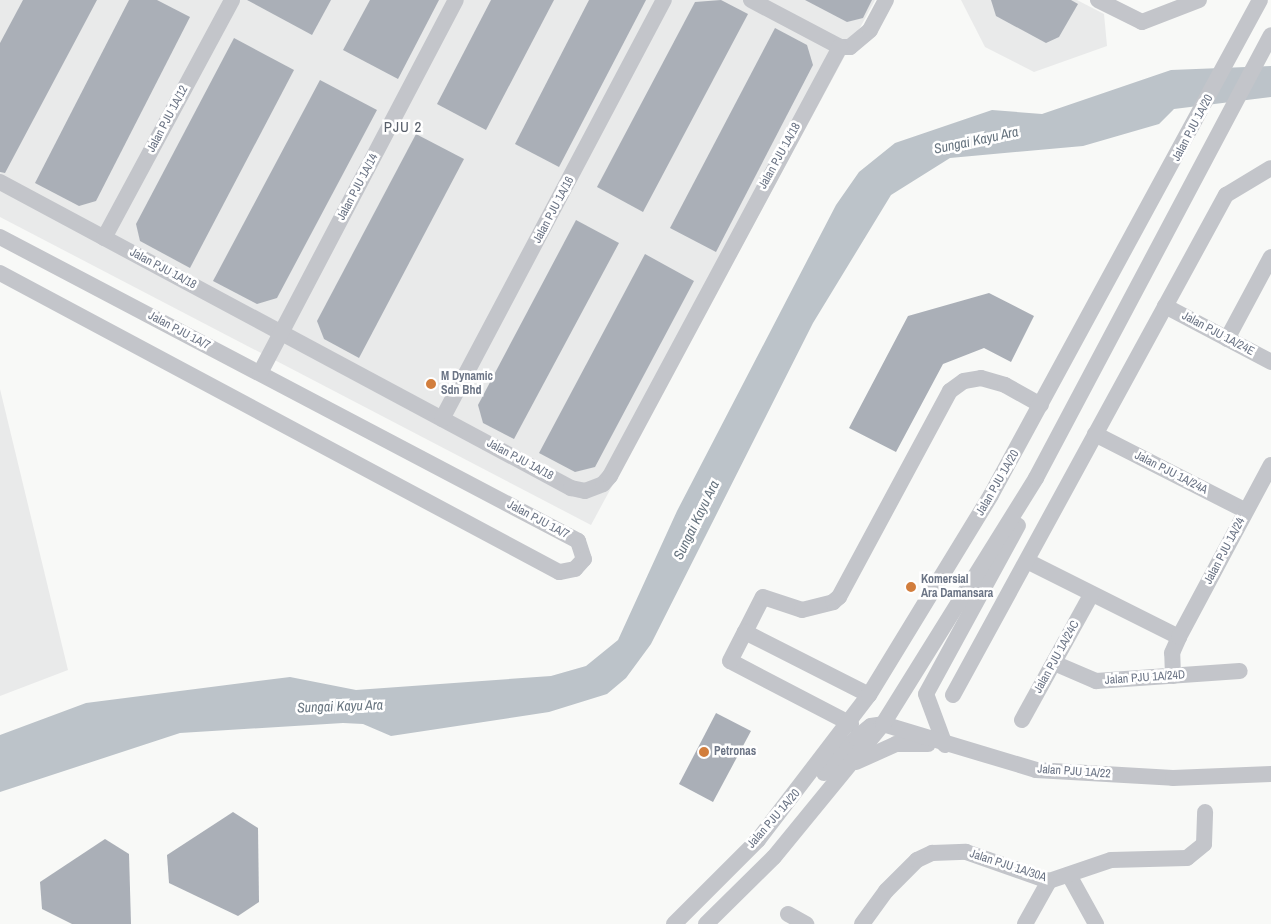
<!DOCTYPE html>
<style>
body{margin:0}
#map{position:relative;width:1271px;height:924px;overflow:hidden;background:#f8f9f7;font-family:"Archivo Narrow",sans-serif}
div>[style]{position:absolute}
.built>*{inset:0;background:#e9eaea}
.water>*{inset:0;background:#bcc3c9}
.building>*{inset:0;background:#aaafb7}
.minor>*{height:16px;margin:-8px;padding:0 8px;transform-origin:8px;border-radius:8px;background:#c3c5ca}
.dots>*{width:14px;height:14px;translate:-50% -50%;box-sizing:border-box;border:2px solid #fff;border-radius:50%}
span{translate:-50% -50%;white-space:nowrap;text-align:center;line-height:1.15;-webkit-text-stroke:5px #fff;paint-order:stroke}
.street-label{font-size:12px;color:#6b7485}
.poi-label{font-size:12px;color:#6b7485;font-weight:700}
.left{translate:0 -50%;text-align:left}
.water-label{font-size:14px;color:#67747f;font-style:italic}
.quarter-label{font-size:15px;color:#585f6a;letter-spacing:1px}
</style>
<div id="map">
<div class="built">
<div style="clip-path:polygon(0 0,875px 0,591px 525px,0 217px)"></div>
<div style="clip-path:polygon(961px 0,1077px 0,1104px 14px,1107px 46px,1034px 72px,985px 47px)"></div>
<div style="clip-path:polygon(0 389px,68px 670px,0 696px)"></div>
</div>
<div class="water">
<div style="clip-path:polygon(1271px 66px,1271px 97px,1174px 109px,1159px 124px,1083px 146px,950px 158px,891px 195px,813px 323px,651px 644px,626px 678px,607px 694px,549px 712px,391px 736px,363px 724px,343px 723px,180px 733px,0 792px,0 735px,86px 703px,290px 677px,356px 690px,551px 676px,586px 666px,618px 640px,677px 511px,836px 205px,859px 172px,895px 143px,992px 110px,1042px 114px,1171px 70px)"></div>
</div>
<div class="building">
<div style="clip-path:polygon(23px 0,97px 0,5px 173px,0 172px,0 43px)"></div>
<div style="clip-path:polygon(129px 0,157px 0,190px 17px,96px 201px,79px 206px,35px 183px)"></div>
<div style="clip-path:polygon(247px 0,331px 0,312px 35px)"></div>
<div style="clip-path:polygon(370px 0,439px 0,398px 79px,343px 50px)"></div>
<div style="clip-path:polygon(491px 0,554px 0,486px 130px,437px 104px)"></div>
<div style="clip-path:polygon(589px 0,646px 0,559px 167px,515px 144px)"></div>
<div style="clip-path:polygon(721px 0,748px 14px,643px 212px,597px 187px,695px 2px)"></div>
<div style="clip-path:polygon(805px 0,872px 0,863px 18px,847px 22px)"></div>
<div style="clip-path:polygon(991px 0,1071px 0,1078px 4px,1059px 37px,1046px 43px,996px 16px)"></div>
<div style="clip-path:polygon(775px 28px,807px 45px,813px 65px,716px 252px,670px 228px)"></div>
<div style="clip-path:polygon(234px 38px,294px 70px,190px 268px,140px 241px,136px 224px)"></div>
<div style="clip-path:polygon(320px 80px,377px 110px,277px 298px,257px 304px,213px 281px)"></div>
<div style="clip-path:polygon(416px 134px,464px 159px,359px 358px,324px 339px,317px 321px)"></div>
<div style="clip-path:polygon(576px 220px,619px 243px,514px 439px,483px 423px,478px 405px)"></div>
<div style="clip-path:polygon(645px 254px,694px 281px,595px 467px,575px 472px,539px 453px)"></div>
<div style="clip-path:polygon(989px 293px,1034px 316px,1011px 362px,984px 348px,943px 364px,896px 452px,849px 428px,908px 316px)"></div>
<div style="clip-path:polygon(716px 713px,751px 731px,713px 802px,679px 784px)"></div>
<div style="clip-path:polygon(233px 812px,258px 828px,259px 902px,238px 916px,169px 883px,167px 855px)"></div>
<div style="clip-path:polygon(105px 839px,129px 854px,131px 924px,72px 924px,42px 909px,40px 882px)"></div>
</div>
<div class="minor">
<div style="left:751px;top:0;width:101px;rotate:27.8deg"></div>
<div style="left:840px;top:47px;width:10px"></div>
<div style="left:850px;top:47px;width:26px;rotate:-40deg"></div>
<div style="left:870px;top:30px;width:34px;rotate:-62deg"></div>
<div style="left:1098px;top:0;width:49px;rotate:26.6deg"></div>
<div style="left:1142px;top:22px;width:61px;rotate:-21.1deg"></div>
<div style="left:0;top:182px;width:648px;rotate:28.19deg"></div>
<div style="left:571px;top:488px;width:14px;rotate:12deg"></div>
<div style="left:585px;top:491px;width:19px;rotate:-21deg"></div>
<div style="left:603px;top:484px;width:11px;rotate:-49deg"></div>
<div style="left:610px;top:476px;width:487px;rotate:-61.8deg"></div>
<div style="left:0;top:237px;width:653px;rotate:27.74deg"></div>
<div style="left:578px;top:541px;width:19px;rotate:72deg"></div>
<div style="left:584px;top:559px;width:13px;rotate:132deg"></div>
<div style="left:575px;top:569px;width:16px;rotate:169deg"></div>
<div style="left:559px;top:572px;width:634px;rotate:-151.86deg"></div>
<div style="left:104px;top:238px;width:270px;rotate:-61.7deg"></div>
<div style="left:1165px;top:306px;width:120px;rotate:27.8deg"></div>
<div style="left:1227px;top:339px;width:93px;rotate:-61.8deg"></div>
<div style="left:260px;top:373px;width:421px;rotate:-62.3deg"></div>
<div style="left:442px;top:419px;width:474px;rotate:-62.1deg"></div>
<div style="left:1095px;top:434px;width:169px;rotate:27deg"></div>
<div style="left:1027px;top:561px;width:170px;rotate:26.6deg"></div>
<div style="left:745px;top:632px;width:39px;rotate:-63deg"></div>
<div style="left:763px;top:597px;width:41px;rotate:18.4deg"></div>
<div style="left:802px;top:610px;width:32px;rotate:-14deg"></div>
<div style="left:833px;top:602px;width:8px;rotate:-40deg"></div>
<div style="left:839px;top:597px;width:234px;rotate:-61.7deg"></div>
<div style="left:950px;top:391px;width:17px;rotate:-36deg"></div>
<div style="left:964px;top:381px;width:17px;rotate:-10deg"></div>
<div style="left:981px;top:378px;width:25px;rotate:16deg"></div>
<div style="left:1005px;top:385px;width:41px;rotate:29.1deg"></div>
<div style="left:1054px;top:663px;width:46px;rotate:23.2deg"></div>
<div style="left:1096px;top:681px;width:144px;rotate:-4deg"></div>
<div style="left:1173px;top:676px;width:23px;rotate:-92deg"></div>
<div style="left:1172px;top:653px;width:17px;rotate:-66deg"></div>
<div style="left:1179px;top:637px;width:195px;rotate:-61.9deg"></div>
<div style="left:953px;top:695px;width:570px;rotate:-61.37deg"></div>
<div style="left:1226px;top:195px;width:52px;rotate:-31deg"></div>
<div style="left:1022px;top:720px;width:143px;rotate:-61.1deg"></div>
<div style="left:851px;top:724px;width:136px;rotate:-152.5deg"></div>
<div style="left:730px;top:661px;width:33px;rotate:-63deg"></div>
<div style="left:745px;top:632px;width:139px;rotate:26.9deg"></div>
<div style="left:945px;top:745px;width:54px;rotate:-110.4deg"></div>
<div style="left:926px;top:694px;width:192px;rotate:-61.4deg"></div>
<div style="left:856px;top:762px;width:44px;rotate:-24.2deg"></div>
<div style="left:896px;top:744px;width:32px"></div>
<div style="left:824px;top:773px;width:47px;rotate:-47.6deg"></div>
<div style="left:856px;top:738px;width:19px;rotate:-39deg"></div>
<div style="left:871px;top:726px;width:12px;rotate:-9deg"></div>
<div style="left:883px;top:724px;width:160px;rotate:16.7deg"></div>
<div style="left:1036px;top:770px;width:137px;rotate:3.3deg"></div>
<div style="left:1173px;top:778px;width:98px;rotate:-2.3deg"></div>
<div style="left:1069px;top:875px;width:56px;rotate:61.1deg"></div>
<div style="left:788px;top:914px;width:21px;rotate:29deg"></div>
<div style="left:674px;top:924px;width:119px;rotate:-45deg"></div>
<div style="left:758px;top:840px;width:183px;rotate:-52.6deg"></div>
<div style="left:869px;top:695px;width:234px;rotate:-58.6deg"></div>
<div style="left:991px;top:495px;width:563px;rotate:-61.48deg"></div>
<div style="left:706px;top:924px;width:95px;rotate:-44.6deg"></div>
<div style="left:774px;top:857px;width:172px;rotate:-50.7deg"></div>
<div style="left:883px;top:724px;width:290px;rotate:-58.1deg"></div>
<div style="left:1036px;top:478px;width:501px;rotate:-62.06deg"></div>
<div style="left:862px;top:924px;width:41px;rotate:-54deg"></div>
<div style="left:886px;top:891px;width:44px;rotate:-45deg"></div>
<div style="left:917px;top:860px;width:17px;rotate:-25deg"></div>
<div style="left:932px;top:853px;width:34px;rotate:-2deg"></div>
<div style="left:966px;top:852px;width:88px;rotate:19.3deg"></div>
<div style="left:1049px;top:881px;width:65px;rotate:-18.7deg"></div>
<div style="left:1111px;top:860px;width:76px;rotate:-1.5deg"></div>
<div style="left:1187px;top:858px;width:22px;rotate:-39deg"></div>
<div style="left:1204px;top:844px;width:32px;rotate:-88deg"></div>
<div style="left:1025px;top:924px;width:49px;rotate:-60.8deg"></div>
</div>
<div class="dots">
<div style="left:431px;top:384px;background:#d27e3d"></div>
<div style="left:911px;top:587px;background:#d27e3d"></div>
<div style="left:704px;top:752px;background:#d27e3d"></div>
</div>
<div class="street-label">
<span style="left:168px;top:119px;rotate:-62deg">Jalan PJU 1A/12</span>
<span style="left:1193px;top:128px;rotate:-62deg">Jalan PJU 1A/20</span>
<span style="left:780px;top:156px;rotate:-61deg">Jalan PJU 1A/18</span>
<span style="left:358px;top:187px;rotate:-62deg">Jalan PJU 1A/14</span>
<span style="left:554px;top:210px;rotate:-62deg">Jalan PJU 1A/16</span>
<span style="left:163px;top:269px;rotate:28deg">Jalan PJU 1A/18</span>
<span style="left:179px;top:331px;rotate:28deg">Jalan PJU 1A/7</span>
<span style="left:1218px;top:334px;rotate:28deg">Jalan PJU 1A/24E</span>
<span style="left:520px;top:460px;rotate:28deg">Jalan PJU 1A/18</span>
<span style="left:1171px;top:473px;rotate:27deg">Jalan PJU 1A/24A</span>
<span style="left:998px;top:483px;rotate:-60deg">Jalan PJU 1A/20</span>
<span style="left:538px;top:520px;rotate:28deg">Jalan PJU 1A/7</span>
<span style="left:1225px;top:551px;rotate:-62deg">Jalan PJU 1A/24</span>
<span style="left:1057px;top:657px;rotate:-61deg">Jalan PJU 1A/24C</span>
<span style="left:1145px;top:678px;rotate:-4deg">Jalan PJU 1A/24D</span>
<span style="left:1074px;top:772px;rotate:4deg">Jalan PJU 1A/22</span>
<span style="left:774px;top:819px;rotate:-49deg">Jalan PJU 1A/20</span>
<span style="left:1008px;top:866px;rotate:18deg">Jalan PJU 1A/30A</span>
</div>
<div class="poi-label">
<span class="left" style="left:441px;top:384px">M Dynamic<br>Sdn Bhd</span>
<span class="left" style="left:921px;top:587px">Komersial<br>Ara Damansara</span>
<span class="left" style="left:714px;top:752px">Petronas</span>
</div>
<div class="water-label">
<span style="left:976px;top:140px;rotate:-12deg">Sungai Kayu Ara</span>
<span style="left:696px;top:520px;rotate:-64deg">Sungai Kayu Ara</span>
<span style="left:340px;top:706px;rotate:-2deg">Sungai Kayu Ara</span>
</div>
<div class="quarter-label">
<span style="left:403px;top:127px">PJU 2</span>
</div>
</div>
